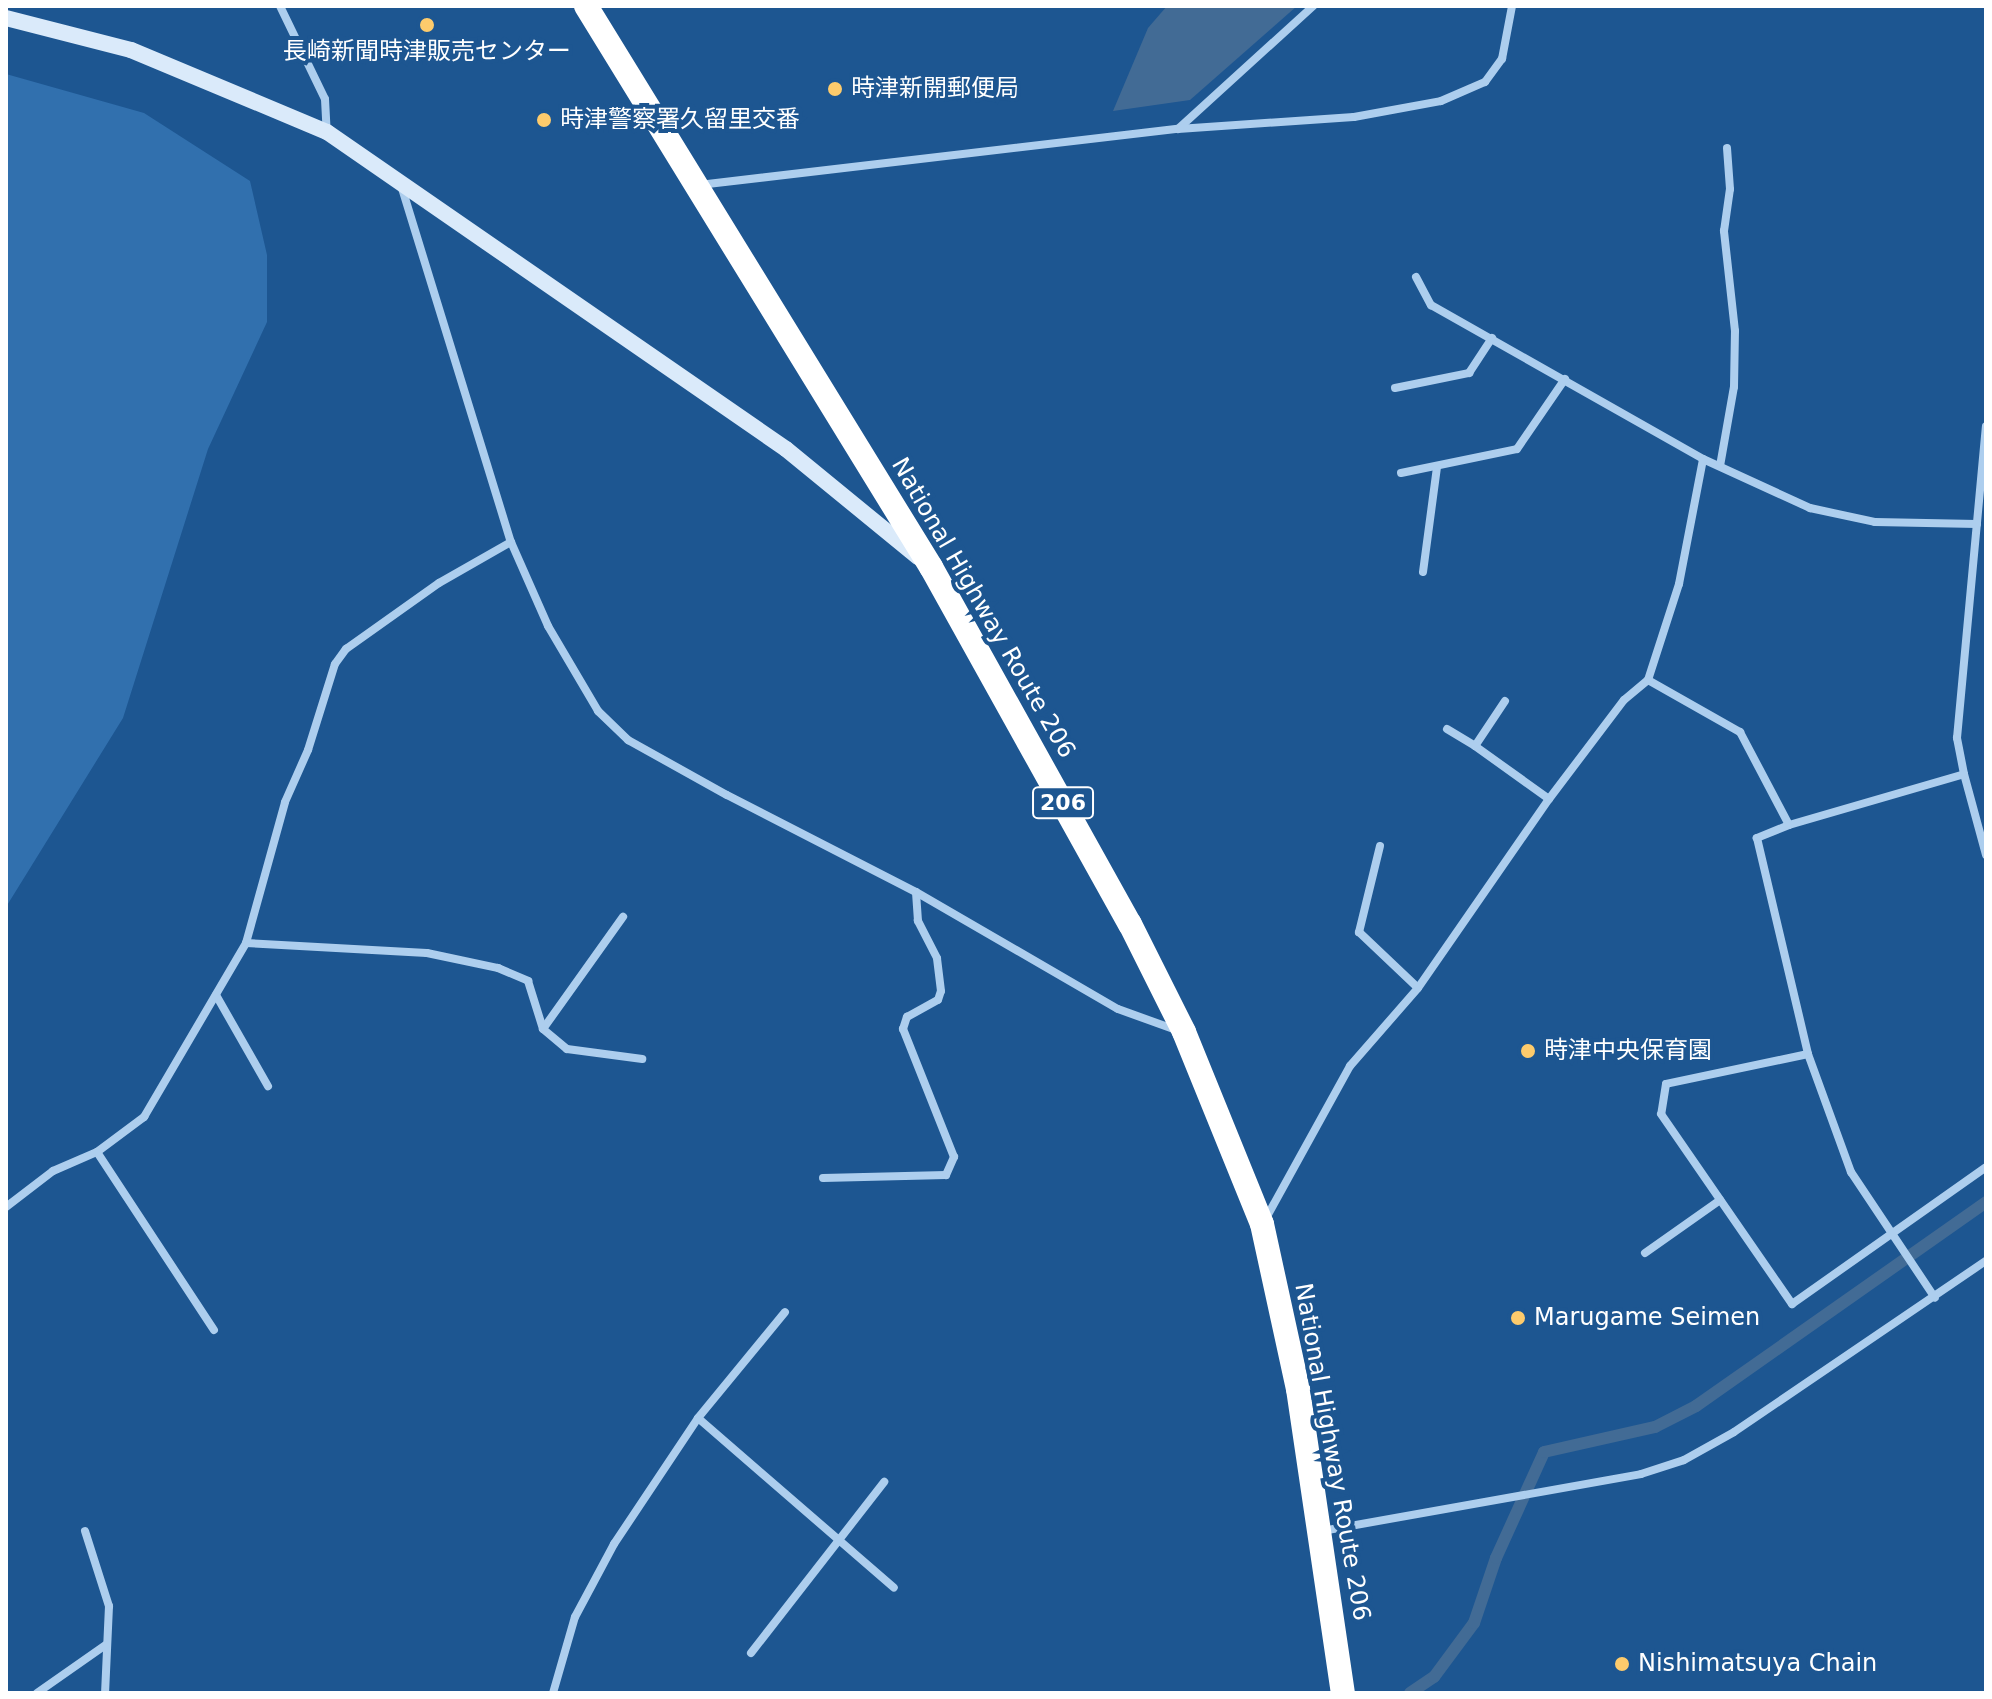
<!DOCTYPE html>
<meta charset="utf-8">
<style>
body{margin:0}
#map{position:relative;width:1992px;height:1699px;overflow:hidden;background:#1d5691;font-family:"DejaVu Sans","Noto Sans JP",sans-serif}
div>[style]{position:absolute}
.green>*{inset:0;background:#3170ae}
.water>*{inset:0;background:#426b95}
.stream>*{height:12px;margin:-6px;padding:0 6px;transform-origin:6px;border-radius:6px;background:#426b95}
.street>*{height:8px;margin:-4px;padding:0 4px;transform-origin:4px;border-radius:4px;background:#adceee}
.secondary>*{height:16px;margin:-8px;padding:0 8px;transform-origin:8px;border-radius:8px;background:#daeafa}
.highway>*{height:24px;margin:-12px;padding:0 12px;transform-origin:12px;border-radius:12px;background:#fff}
.dots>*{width:22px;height:22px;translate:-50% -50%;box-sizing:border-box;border:4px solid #1d5691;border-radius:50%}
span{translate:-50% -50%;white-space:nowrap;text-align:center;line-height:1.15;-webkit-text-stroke:8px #1d5691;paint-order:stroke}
.shield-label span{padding:2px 6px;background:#1d5691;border:2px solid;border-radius:6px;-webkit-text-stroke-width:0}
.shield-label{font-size:22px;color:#fff;font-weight:700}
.poi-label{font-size:24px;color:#fff}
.left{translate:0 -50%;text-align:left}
.street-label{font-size:24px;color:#fff}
.frame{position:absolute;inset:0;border:8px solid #fff;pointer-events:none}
</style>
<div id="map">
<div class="green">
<div style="clip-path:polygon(6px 74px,144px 113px,250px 181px,267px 255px,267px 322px,208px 449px,123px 718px,6px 907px)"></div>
</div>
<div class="water">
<div style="clip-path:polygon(1167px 6px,1297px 6px,1190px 100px,1113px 111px,1148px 28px)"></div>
</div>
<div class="stream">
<div style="left:1410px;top:1693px;width:29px;rotate:-34deg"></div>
<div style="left:1434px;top:1677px;width:67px;rotate:-53.5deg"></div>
<div style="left:1474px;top:1623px;width:69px;rotate:-71.3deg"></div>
<div style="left:1496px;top:1558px;width:116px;rotate:-65.6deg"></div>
<div style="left:1544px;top:1452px;width:114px;rotate:-12.7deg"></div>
<div style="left:1655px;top:1427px;width:46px;rotate:-27.1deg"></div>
<div style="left:1696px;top:1406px;width:355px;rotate:-35.1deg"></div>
</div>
<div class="street">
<div style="left:280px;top:6px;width:103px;rotate:64.2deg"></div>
<div style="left:325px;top:99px;width:33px;rotate:87deg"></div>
<div style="left:1178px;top:129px;width:183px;rotate:-42.3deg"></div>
<div style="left:401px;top:185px;width:374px;rotate:72.9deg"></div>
<div style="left:511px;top:542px;width:92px;rotate:66.2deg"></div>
<div style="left:548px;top:626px;width:99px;rotate:59.5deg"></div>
<div style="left:598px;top:711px;width:42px;rotate:44deg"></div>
<div style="left:628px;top:740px;width:113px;rotate:29.1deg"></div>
<div style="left:727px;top:795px;width:212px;rotate:27.2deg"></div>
<div style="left:916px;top:892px;width:233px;rotate:30.1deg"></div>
<div style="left:1118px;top:1009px;width:62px;rotate:19.9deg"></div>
<div style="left:699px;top:185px;width:482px;rotate:-6.7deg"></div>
<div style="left:1178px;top:129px;width:176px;rotate:-3.9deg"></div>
<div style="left:1354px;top:117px;width:88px;rotate:-10.4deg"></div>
<div style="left:1441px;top:101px;width:48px;rotate:-23.4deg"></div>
<div style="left:1485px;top:82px;width:29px;rotate:-54deg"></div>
<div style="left:1502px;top:59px;width:54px;rotate:-79.3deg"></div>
<div style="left:1416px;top:277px;width:32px;rotate:62deg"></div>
<div style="left:1431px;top:305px;width:313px;rotate:29.5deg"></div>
<div style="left:1703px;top:459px;width:118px;rotate:24.6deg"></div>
<div style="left:1810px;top:508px;width:66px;rotate:12.2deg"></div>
<div style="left:1875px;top:522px;width:102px;rotate:1.1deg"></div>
<div style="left:1395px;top:388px;width:76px;rotate:-11.5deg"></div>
<div style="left:1469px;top:373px;width:42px;rotate:-56.7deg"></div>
<div style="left:1720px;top:466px;width:80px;rotate:-80deg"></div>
<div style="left:1734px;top:387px;width:56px;rotate:-89deg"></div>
<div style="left:1735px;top:331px;width:101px;rotate:-96.3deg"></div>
<div style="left:1724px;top:231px;width:42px;rotate:-81.9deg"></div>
<div style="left:1730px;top:189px;width:41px;rotate:-94.2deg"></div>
<div style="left:1401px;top:473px;width:118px;rotate:-11.7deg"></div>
<div style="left:1517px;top:449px;width:85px;rotate:-55.6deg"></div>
<div style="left:1423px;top:572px;width:106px;rotate:-82.4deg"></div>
<div style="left:1648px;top:680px;width:106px;rotate:29.5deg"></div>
<div style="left:1740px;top:732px;width:105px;rotate:62.2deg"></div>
<div style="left:1789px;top:825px;width:35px;rotate:158deg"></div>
<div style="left:1757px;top:838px;width:222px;rotate:76.7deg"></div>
<div style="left:1808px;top:1054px;width:126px;rotate:70deg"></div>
<div style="left:1851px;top:1172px;width:151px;rotate:56.3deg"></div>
<div style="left:1505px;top:701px;width:54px;rotate:123.7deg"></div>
<div style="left:1475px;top:746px;width:91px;rotate:35.6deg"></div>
<div style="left:1447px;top:729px;width:33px;rotate:31deg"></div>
<div style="left:1964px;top:774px;width:37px;rotate:-101deg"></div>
<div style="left:1957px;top:738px;width:313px;rotate:-84.7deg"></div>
<div style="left:1789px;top:825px;width:182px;rotate:-16.2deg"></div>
<div style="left:1964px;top:774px;width:84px;rotate:74.8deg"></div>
<div style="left:1380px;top:846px;width:89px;rotate:103.7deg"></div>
<div style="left:1359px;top:932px;width:81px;rotate:43.5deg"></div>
<div style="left:246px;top:943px;width:181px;rotate:3.2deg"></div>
<div style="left:427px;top:953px;width:73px;rotate:11.9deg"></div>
<div style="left:498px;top:968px;width:33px;rotate:23deg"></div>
<div style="left:528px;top:981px;width:50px;rotate:72.6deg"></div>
<div style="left:543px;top:1029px;width:31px;rotate:40deg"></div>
<div style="left:567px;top:1049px;width:76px;rotate:7.6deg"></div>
<div style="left:216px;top:995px;width:105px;rotate:60.3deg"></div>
<div style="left:543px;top:1029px;width:138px;rotate:-54.5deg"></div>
<div style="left:1808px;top:1054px;width:145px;rotate:168.1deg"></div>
<div style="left:1666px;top:1084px;width:30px;rotate:99deg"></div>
<div style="left:1661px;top:1114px;width:231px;rotate:55.4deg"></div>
<div style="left:1792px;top:1304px;width:237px;rotate:-35.2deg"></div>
<div style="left:97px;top:1152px;width:213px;rotate:56.7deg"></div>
<div style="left:823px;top:1178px;width:123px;rotate:-1.4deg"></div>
<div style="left:946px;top:1175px;width:20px;rotate:-66deg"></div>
<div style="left:954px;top:1157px;width:138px;rotate:-111.7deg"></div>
<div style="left:903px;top:1029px;width:13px;rotate:-72deg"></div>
<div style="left:907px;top:1017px;width:35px;rotate:-29deg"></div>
<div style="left:938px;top:1000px;width:9px;rotate:-72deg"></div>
<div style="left:941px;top:991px;width:33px;rotate:-97deg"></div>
<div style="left:937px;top:958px;width:42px;rotate:-117.2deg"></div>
<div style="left:918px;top:921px;width:29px;rotate:-94deg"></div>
<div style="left:6px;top:1207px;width:59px;rotate:-37.5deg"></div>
<div style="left:53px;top:1171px;width:48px;rotate:-23.4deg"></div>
<div style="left:97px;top:1152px;width:59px;rotate:-36.7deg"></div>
<div style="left:144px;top:1117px;width:202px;rotate:-59.6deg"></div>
<div style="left:246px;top:943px;width:146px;rotate:-74.5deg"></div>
<div style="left:285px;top:802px;width:57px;rotate:-66.1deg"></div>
<div style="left:308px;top:750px;width:90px;rotate:-72.6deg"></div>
<div style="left:335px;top:664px;width:19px;rotate:-54deg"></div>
<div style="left:346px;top:649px;width:114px;rotate:-35.4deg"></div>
<div style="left:439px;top:583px;width:83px;rotate:-29.7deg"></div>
<div style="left:1265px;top:1220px;width:176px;rotate:-61.1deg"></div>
<div style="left:1350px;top:1066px;width:103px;rotate:-48.9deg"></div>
<div style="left:1418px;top:988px;width:230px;rotate:-55.3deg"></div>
<div style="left:1549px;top:799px;width:124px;rotate:-52.9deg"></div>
<div style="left:1624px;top:700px;width:31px;rotate:-40deg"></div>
<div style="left:1648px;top:680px;width:101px;rotate:-72.1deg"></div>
<div style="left:1679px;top:584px;width:127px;rotate:-79.1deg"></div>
<div style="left:1645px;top:1253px;width:92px;rotate:-35.2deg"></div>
<div style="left:698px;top:1418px;width:259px;rotate:40.9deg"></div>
<div style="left:85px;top:1531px;width:79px;rotate:72.3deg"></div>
<div style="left:109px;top:1606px;width:87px;rotate:92.6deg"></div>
<div style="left:1322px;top:1531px;width:324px;rotate:-10.1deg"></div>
<div style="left:1641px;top:1474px;width:45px;rotate:-18deg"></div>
<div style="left:1684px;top:1460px;width:57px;rotate:-29.2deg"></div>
<div style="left:1734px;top:1432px;width:305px;rotate:-34.2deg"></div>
<div style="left:751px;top:1653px;width:217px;rotate:-52.1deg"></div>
<div style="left:37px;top:1693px;width:85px;rotate:-35deg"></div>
<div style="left:553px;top:1693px;width:79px;rotate:-73.9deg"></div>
<div style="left:575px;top:1617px;width:83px;rotate:-61.9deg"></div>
<div style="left:614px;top:1544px;width:151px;rotate:-56.3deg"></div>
<div style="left:698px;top:1418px;width:137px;rotate:-50.6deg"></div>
</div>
<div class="secondary">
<div style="left:6px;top:18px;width:129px;rotate:14.4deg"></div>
<div style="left:131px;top:50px;width:212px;rotate:22.7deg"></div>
<div style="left:327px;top:132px;width:558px;rotate:34.63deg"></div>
<div style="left:786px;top:449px;width:171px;rotate:39.3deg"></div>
</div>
<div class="highway">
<div style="left:586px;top:6px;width:659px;rotate:58.41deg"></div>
<div style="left:931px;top:567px;width:409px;rotate:60.9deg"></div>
<div style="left:1130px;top:924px;width:121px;rotate:63.4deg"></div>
<div style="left:1184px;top:1032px;width:207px;rotate:67.9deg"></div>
<div style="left:1262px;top:1224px;width:169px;rotate:77.7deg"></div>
<div style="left:1298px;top:1389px;width:307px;rotate:81.6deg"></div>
</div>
<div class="dots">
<div style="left:427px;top:25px;background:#fdcb6c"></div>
<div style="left:835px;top:89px;background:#fdcb6c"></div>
<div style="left:544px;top:120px;background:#fdcb6c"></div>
<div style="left:1528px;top:1051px;background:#fdcb6c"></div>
<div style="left:1518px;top:1318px;background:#fdcb6c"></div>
<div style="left:1622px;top:1664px;background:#fdcb6c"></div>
</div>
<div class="shield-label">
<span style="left:1063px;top:803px">206</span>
</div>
<div class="poi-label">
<span style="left:427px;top:52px">長崎新聞時津販売センター</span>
<span class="left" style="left:851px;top:89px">時津新開郵便局</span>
<span class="left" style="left:560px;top:120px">時津警察署久留里交番</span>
<span class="left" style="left:1544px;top:1051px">時津中央保育園</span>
<span class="left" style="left:1534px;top:1318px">Marugame Seimen</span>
<span class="left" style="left:1638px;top:1664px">Nishimatsuya Chain</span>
</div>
<div class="street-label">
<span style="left:983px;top:608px;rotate:60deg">National Highway Route 206</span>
<span style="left:1332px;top:1452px;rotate:80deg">National Highway Route 206</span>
</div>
<div class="frame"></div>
</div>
